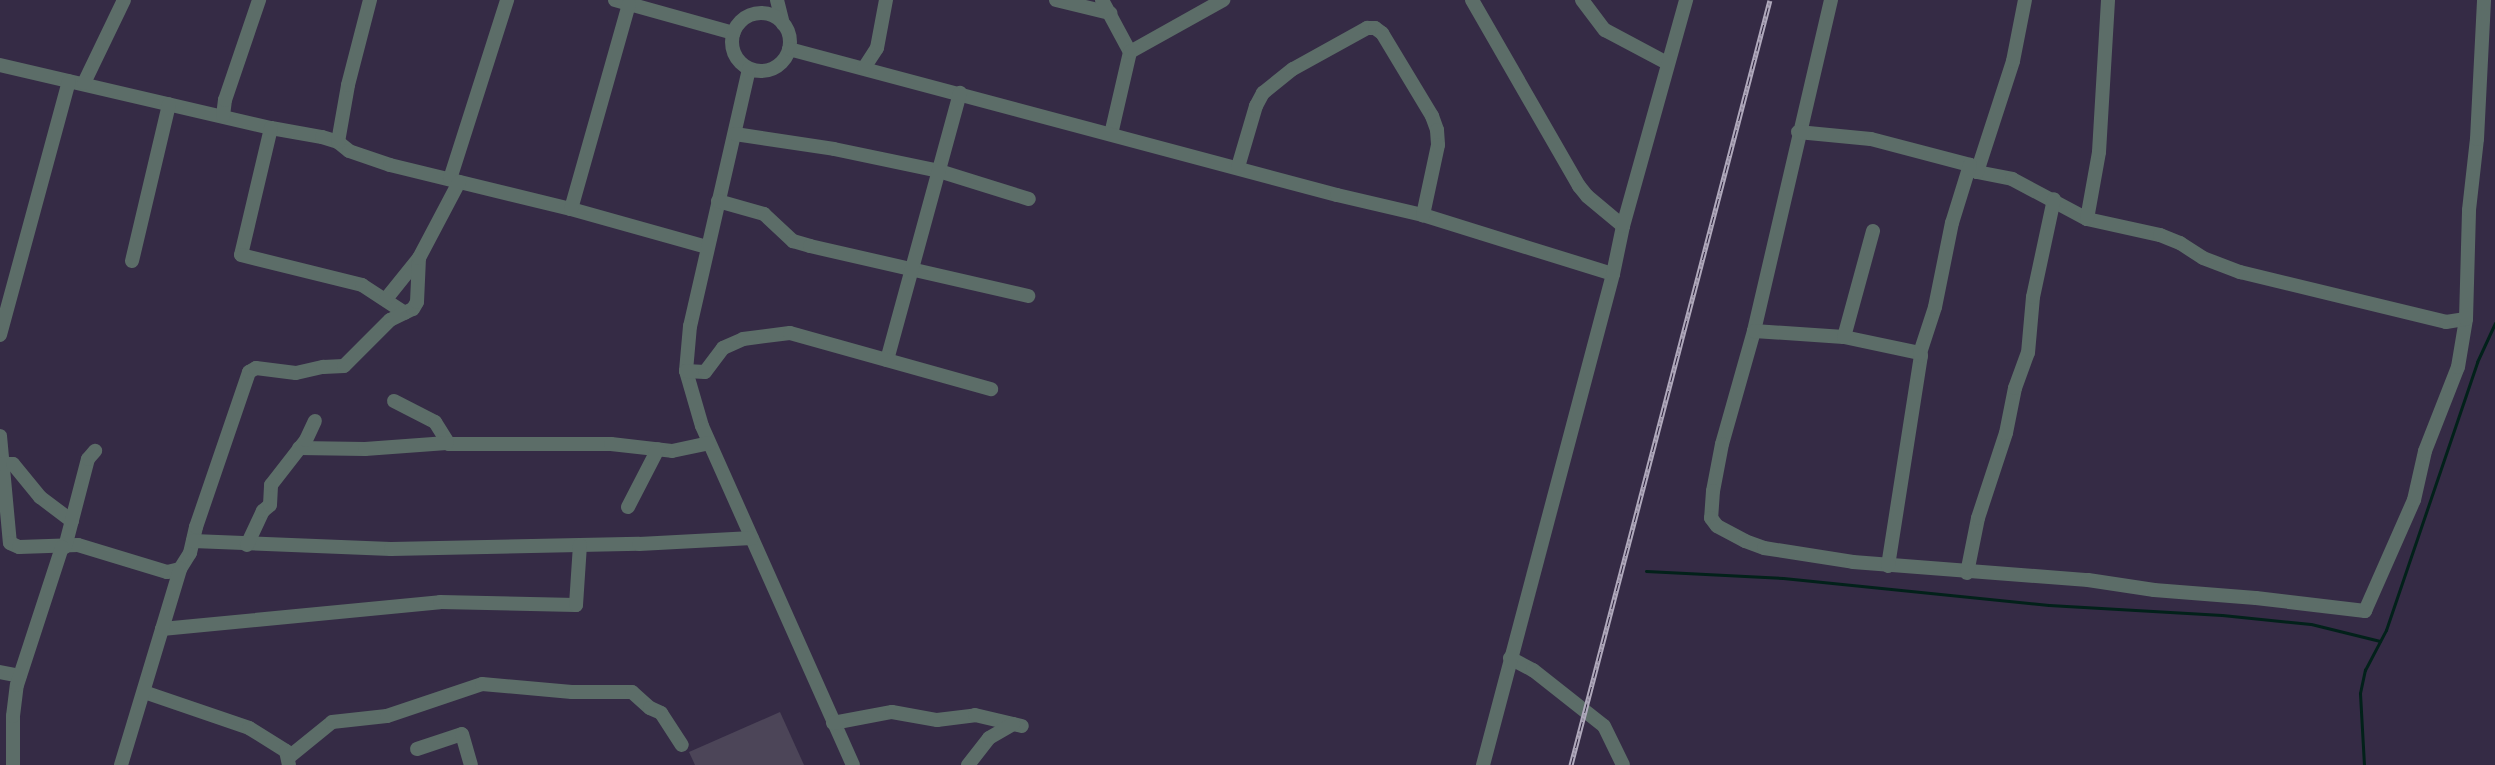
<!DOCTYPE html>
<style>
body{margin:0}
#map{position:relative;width:2495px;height:765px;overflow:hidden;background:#352b45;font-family:"Sofia Sans Condensed",sans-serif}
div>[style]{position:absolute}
.green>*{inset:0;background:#4c4558}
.stream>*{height:3px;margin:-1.5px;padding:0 1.5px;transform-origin:1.5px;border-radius:1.5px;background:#02211a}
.minor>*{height:14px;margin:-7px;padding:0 7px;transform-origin:7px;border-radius:7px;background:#5c6d68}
.minor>.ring{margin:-7px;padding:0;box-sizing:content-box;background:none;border:14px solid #5c6d68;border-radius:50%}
.rail>*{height:5px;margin-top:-2.5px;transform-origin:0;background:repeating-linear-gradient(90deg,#2b213b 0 9px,#b0a9bc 0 18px);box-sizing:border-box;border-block:2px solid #b0a9bc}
span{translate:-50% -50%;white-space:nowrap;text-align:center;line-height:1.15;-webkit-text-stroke:6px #2b213b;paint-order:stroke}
</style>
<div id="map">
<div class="green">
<div style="clip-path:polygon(780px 712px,804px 765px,695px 765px,689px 752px)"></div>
</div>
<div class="stream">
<div style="left:1646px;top:571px;width:137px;rotate:2.9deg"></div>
<div style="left:1783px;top:578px;width:267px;rotate:5.8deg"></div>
<div style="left:2049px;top:605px;width:173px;rotate:3.3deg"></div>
<div style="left:2222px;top:615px;width:89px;rotate:5.8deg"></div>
<div style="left:2311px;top:624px;width:71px;rotate:13.8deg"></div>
<div style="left:2364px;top:765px;width:72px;rotate:-93.2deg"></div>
<div style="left:2360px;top:693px;width:24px;rotate:-78deg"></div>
<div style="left:2365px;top:670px;width:45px;rotate:-62.3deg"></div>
<div style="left:2386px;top:630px;width:283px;rotate:-71.2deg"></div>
<div style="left:2477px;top:362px;width:43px;rotate:-65.2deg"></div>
</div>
<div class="minor">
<div style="left:615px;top:0;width:123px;rotate:15.6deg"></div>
<div style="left:777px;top:0;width:25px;rotate:76deg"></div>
<div style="left:1056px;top:0;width:56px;rotate:13.5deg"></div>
<div style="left:1102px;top:0;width:59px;rotate:61.7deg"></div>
<div style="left:1130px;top:52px;width:84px;rotate:103deg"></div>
<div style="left:1472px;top:0;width:215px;rotate:60.1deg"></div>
<div style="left:1579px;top:186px;width:13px;rotate:51deg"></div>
<div style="left:1587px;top:196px;width:47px;rotate:39.8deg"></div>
<div style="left:1582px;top:0;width:38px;rotate:53deg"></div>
<div style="left:1605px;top:30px;width:70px;rotate:28deg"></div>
<div style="left:1831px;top:0;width:340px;rotate:103.1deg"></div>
<div style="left:1754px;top:331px;width:117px;rotate:105.8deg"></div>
<div style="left:1722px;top:444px;width:48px;rotate:100.8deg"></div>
<div style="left:1713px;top:491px;width:27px;rotate:94deg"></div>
<div style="left:1711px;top:518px;width:10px;rotate:53deg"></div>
<div style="left:1717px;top:526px;width:32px;rotate:28deg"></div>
<div style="left:1745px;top:541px;width:20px;rotate:20deg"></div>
<div style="left:1764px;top:548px;width:90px;rotate:8.9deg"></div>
<div style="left:1853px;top:562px;width:236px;rotate:4.4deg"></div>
<div style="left:2088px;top:580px;width:67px;rotate:8.6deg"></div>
<div style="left:2154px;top:590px;width:102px;rotate:4.5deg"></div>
<div style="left:2256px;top:598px;width:110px;rotate:6.8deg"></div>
<div style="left:2365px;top:611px;width:121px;rotate:-66.2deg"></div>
<div style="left:2414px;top:500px;width:50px;rotate:-77.3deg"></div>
<div style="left:2425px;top:451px;width:90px;rotate:-68.6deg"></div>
<div style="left:2458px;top:367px;width:49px;rotate:-80.5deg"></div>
<div class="ring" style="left:732px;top:13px;width:44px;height:44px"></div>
<div style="left:789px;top:49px;width:567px;rotate:14.92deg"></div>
<div style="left:1337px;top:195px;width:88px;rotate:13.1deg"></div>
<div style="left:1423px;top:215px;width:199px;rotate:17.3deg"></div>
<div style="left:1130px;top:52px;width:107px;rotate:-29.2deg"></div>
<div style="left:0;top:65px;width:278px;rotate:13.1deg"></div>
<div style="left:271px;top:128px;width:52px;rotate:10deg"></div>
<div style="left:322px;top:137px;width:17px;rotate:17deg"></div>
<div style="left:338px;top:142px;width:14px;rotate:39deg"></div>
<div style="left:349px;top:151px;width:43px;rotate:18.9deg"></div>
<div style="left:390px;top:165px;width:186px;rotate:13.7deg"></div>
<div style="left:571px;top:209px;width:141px;rotate:15.6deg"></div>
<div style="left:864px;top:68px;width:24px;rotate:-57deg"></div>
<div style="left:877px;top:48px;width:49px;rotate:-79.4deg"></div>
<div style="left:749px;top:69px;width:264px;rotate:102.9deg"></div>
<div style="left:690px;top:326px;width:45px;rotate:95.1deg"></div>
<div style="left:686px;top:371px;width:57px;rotate:73.8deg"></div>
<div style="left:702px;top:426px;width:371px;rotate:66deg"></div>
<div style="left:84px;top:83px;width:92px;rotate:-64.3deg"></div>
<div style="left:223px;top:116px;width:16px;rotate:-83deg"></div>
<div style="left:225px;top:100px;width:106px;rotate:-71.2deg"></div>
<div style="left:271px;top:128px;width:130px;rotate:103.3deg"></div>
<div style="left:241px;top:255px;width:125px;rotate:13.9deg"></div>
<div style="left:362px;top:285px;width:51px;rotate:33.1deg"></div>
<div style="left:1798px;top:132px;width:73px;rotate:5.5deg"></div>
<div style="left:1871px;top:139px;width:102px;rotate:14.7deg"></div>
<div style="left:1970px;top:165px;width:10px;rotate:45deg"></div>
<div style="left:1977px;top:172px;width:36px;rotate:11deg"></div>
<div style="left:2012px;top:179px;width:85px;rotate:28.1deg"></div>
<div style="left:2087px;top:219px;width:75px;rotate:12.4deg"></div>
<div style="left:2160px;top:235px;width:22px;rotate:22deg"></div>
<div style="left:2180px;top:243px;width:27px;rotate:33deg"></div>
<div style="left:2203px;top:258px;width:40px;rotate:21deg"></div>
<div style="left:2240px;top:272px;width:212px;rotate:13.6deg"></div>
<div style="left:2446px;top:322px;width:20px;rotate:-9deg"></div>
<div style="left:2466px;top:319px;width:109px;rotate:-88.4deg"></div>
<div style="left:2469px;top:210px;width:71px;rotate:-83.6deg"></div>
<div style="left:2477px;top:139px;width:139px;rotate:-87.1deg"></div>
<div style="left:735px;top:134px;width:100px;rotate:8.6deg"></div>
<div style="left:834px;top:149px;width:107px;rotate:11.8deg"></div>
<div style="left:939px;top:171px;width:94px;rotate:17.3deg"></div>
<div style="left:338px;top:142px;width:58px;rotate:-80deg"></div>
<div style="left:348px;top:85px;width:88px;rotate:-75.5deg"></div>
<div style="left:1238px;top:167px;width:64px;rotate:-73.6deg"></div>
<div style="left:1256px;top:106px;width:15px;rotate:-62deg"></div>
<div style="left:1263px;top:93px;width:38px;rotate:-39deg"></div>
<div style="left:1293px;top:69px;width:85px;rotate:-29deg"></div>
<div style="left:1367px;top:28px;width:8px"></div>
<div style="left:1375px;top:28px;width:9px;rotate:36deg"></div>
<div style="left:1382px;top:33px;width:97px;rotate:58.9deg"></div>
<div style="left:1432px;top:116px;width:15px;rotate:70deg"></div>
<div style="left:1437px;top:130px;width:15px;rotate:86deg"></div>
<div style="left:1438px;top:145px;width:72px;rotate:102.1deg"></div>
<div style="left:1977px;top:172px;width:117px;rotate:-72deg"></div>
<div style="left:2013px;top:61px;width:62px;rotate:-78.9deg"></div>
<div style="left:450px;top:179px;width:188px;rotate:-72.3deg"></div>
<div style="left:718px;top:201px;width:48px;rotate:15.8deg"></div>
<div style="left:764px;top:214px;width:40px;rotate:43deg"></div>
<div style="left:793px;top:241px;width:18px;rotate:16deg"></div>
<div style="left:810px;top:246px;width:224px;rotate:12.9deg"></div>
<div style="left:571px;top:209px;width:213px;rotate:-74.2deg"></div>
<div style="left:2087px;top:219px;width:68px;rotate:-79.8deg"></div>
<div style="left:2099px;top:152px;width:152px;rotate:-86.6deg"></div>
<div style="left:132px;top:261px;width:161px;rotate:-76.7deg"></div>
<div style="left:386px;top:299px;width:53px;rotate:-51.2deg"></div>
<div style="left:1754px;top:331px;width:90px;rotate:3.8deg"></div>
<div style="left:1844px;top:337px;width:78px;rotate:11.9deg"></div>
<div style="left:0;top:335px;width:263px;rotate:-74.8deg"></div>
<div style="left:1844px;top:337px;width:110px;rotate:-74.7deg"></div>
<div style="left:887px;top:360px;width:277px;rotate:-74.7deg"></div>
<div style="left:686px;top:371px;width:19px;rotate:3deg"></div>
<div style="left:705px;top:372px;width:30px;rotate:-53deg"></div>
<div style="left:723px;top:348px;width:22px;rotate:-24deg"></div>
<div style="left:743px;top:339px;width:47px;rotate:-7.3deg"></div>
<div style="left:790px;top:333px;width:209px;rotate:15.6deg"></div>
<div style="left:394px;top:401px;width:46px;rotate:27.1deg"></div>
<div style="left:435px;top:422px;width:26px;rotate:58deg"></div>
<div style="left:449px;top:444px;width:162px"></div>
<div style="left:611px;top:444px;width:61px;rotate:6.5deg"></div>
<div style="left:672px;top:451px;width:38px;rotate:-12deg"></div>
<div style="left:0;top:436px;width:107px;rotate:84.7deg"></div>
<div style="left:10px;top:543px;width:10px;rotate:24deg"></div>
<div style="left:19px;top:547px;width:59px;rotate:-1.9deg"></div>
<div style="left:78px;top:545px;width:93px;rotate:16.9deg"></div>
<div style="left:167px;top:572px;width:13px;rotate:-13deg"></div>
<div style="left:180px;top:569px;width:19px;rotate:-58deg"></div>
<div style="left:190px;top:553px;width:27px;rotate:-77deg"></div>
<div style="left:196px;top:527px;width:164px;rotate:-71.1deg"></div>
<div style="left:249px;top:372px;width:8px;rotate:-30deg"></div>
<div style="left:256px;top:368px;width:40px;rotate:7.1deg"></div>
<div style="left:296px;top:373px;width:28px;rotate:-13deg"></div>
<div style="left:323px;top:367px;width:21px;rotate:-3deg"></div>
<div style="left:344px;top:366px;width:65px;rotate:-45deg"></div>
<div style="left:390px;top:320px;width:25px;rotate:-26deg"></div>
<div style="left:413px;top:309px;width:8px;rotate:-60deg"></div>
<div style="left:417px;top:302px;width:44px;rotate:-87.4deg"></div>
<div style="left:419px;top:258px;width:86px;rotate:-62.2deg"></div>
<div style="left:299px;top:448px;width:66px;rotate:0.9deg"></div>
<div style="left:365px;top:449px;width:82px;rotate:-4.2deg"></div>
<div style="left:2px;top:464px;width:11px"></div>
<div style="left:13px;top:464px;width:43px;rotate:50.7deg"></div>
<div style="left:40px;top:497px;width:40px;rotate:37deg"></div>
<div style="left:628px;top:507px;width:65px;rotate:-62.7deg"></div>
<div style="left:193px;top:541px;width:198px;rotate:2.3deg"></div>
<div style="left:391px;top:549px;width:248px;rotate:-1.2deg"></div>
<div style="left:639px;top:544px;width:113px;rotate:-3deg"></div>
<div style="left:247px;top:545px;width:38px;rotate:-65deg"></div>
<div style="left:263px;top:511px;width:9px;rotate:-41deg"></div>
<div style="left:270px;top:505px;width:20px;rotate:-87deg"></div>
<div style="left:271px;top:485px;width:57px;rotate:-52.1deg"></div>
<div style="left:306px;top:440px;width:21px;rotate:-65deg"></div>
<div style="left:65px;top:547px;width:91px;rotate:-75.4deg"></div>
<div style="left:88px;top:459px;width:11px;rotate:-49deg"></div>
<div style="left:1888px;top:566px;width:213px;rotate:-81.1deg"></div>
<div style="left:1921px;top:356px;width:3px;rotate:-108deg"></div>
<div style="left:1920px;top:353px;width:48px;rotate:-71.9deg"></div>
<div style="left:1935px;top:307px;width:86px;rotate:-78.6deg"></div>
<div style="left:1952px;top:223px;width:61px;rotate:-72.8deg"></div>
<div style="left:1967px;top:573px;width:56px;rotate:-78.7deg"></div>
<div style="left:1978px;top:518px;width:89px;rotate:-71.8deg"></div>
<div style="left:2006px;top:433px;width:46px;rotate:-78.7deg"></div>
<div style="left:2015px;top:388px;width:37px;rotate:-70deg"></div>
<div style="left:2028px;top:353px;width:56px;rotate:-84.9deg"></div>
<div style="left:2033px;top:297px;width:100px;rotate:-77.9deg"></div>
<div style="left:162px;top:629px;width:279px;rotate:-5.5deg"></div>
<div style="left:440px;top:602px;width:136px;rotate:1.3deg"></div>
<div style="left:576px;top:605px;width:60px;rotate:-86.2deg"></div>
<div style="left:1510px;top:658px;width:26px;rotate:28deg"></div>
<div style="left:1533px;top:670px;width:90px;rotate:38.3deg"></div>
<div style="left:1604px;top:726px;width:43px;rotate:64deg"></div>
<div style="left:0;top:672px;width:20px;rotate:11deg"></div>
<div style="left:144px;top:692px;width:111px;rotate:18.9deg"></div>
<div style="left:249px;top:728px;width:44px;rotate:31.9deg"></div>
<div style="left:286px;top:751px;width:14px;rotate:78deg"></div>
<div style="left:833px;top:723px;width:60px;rotate:-10.6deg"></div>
<div style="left:892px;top:712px;width:46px;rotate:10.1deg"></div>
<div style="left:937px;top:720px;width:38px;rotate:-7deg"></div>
<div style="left:975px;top:715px;width:48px;rotate:13.2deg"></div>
<div style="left:417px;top:749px;width:47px;rotate:-18.4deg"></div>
<div style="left:462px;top:734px;width:32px;rotate:74deg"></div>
<div style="left:289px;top:757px;width:55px;rotate:-39.1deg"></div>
<div style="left:332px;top:722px;width:55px;rotate:-6.2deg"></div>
<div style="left:387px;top:716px;width:100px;rotate:-18.6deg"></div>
<div style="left:482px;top:684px;width:90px;rotate:5.1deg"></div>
<div style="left:572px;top:692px;width:60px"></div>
<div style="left:632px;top:692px;width:24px;rotate:42deg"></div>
<div style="left:650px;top:708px;width:12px;rotate:24deg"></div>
<div style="left:661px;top:713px;width:38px;rotate:57deg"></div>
<div style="left:13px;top:765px;width:49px;rotate:-90deg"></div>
<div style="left:13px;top:716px;width:31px;rotate:-83deg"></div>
<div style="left:17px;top:685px;width:145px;rotate:-71.9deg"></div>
<div style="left:121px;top:765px;width:205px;rotate:-73.2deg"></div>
<div style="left:968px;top:765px;width:34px;rotate:-52deg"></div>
<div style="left:989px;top:738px;width:28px;rotate:-30deg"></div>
<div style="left:1483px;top:765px;width:508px;rotate:-75.17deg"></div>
<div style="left:1613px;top:274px;width:49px;rotate:-78.2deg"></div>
<div style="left:1623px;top:226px;width:235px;rotate:-74.4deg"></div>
</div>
<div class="rail">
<div style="left:1571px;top:765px;width:790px;rotate:-75.42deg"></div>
</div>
</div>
